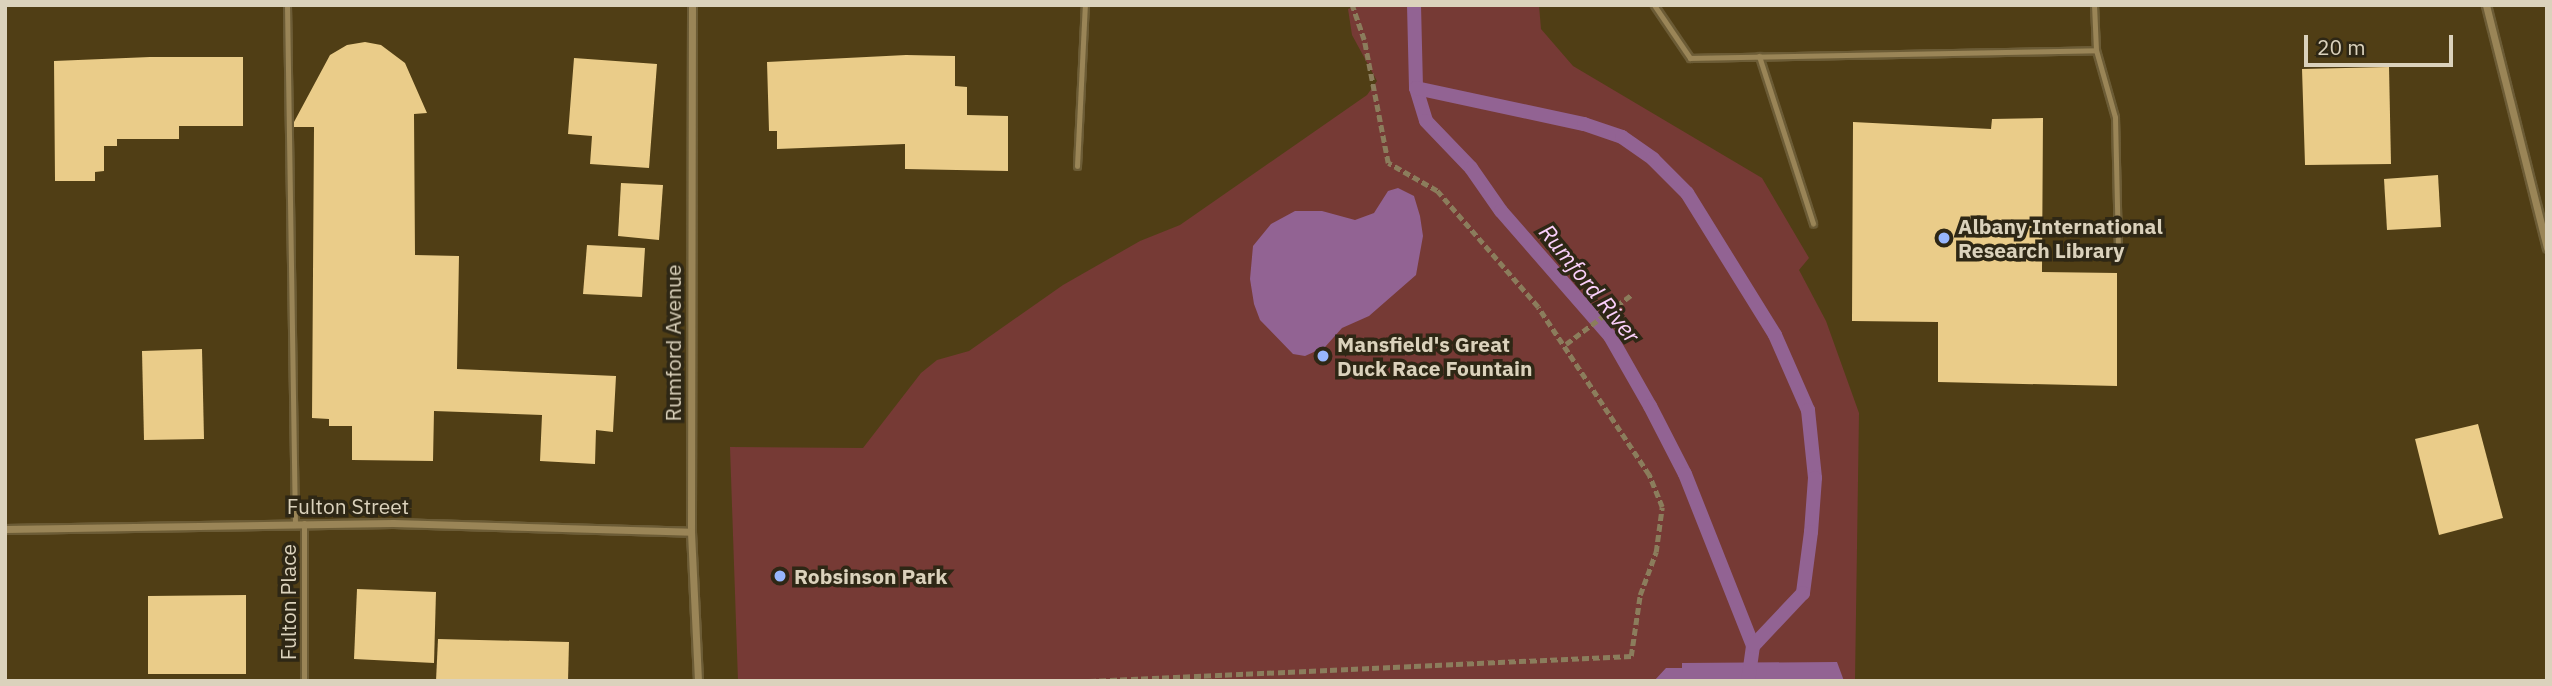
<!DOCTYPE html>
<style>
body{margin:0}
#map{position:relative;width:2552px;height:686px;overflow:hidden;background:#503e15;font-family:"IBM Plex Sans",sans-serif}
div>[style]{position:absolute}
.green>*{inset:0;background:#763a35}
.water>*{inset:0;background:#926393}
.stream>*{height:14px;margin:-7px;padding:0 7px;transform-origin:7px;border-radius:7px;background:#926393}
.building>*{inset:0;background:#eacc89}
.path>*{height:4.5px;margin-top:-2.25px;transform-origin:0;background:repeating-linear-gradient(90deg,#8b7d5c 0 7px,transparent 0 10.5px)}
.roads{filter:drop-shadow(2px 0 #6c5c36) drop-shadow(-2px 0 #6c5c36) drop-shadow(0 2px #6c5c36) drop-shadow(0 -2px #6c5c36)}
.service>*{height:5px;margin:-2.5px;padding:0 2.5px;transform-origin:2.5px;border-radius:2.5px;background:#9a8557}
.minor>*{height:7px;margin:-3.5px;padding:0 3.5px;transform-origin:3.5px;border-radius:3.5px;background:#9a8557}
.dots>*{width:19px;height:19px;translate:-50% -50%;box-sizing:border-box;border:4px solid #2e2715;border-radius:50%}
span{translate:-50% -50%;white-space:nowrap;text-align:center;line-height:1.15;-webkit-text-stroke:7px #2e2715;paint-order:stroke}
.poi-label{font-size:21px;color:#dbd2bc;font-weight:700}
.left{translate:0 -50%;text-align:left}
.street-label{font-size:21px;color:#dbd2bc}
.water-label{font-size:23px;color:#fbd0fb;font-style:italic}
.frame{position:absolute;inset:0;border:7px solid #dbd2bc;pointer-events:none}
.scale{position:absolute;left:2304px;top:35px;width:149px;height:32px;box-sizing:border-box;border:4px solid #dbd2bc;border-top:0;padding-left:9px;font-size:21px;line-height:24px;white-space:nowrap;color:#dbd2bc;-webkit-text-stroke:5px #2e2715;paint-order:stroke}
</style>
<div id="map">
<div class="green">
<div style="clip-path:polygon(1358px 5px,1539px 5px,1541px 29px,1573px 66px,1762px 178px,1809px 258px,1799px 270px,1826px 321px,1859px 413px,1855px 681px,738px 681px,730px 447px,863px 448px,921px 373px,937px 360px,969px 351px,1063px 285px,1140px 241px,1180px 225px,1367px 95px,1377px 81px,1352px 35px,1348px 9px)"></div>
</div>
<div class="water">
<div style="clip-path:polygon(1398px 188px,1414px 196px,1420px 216px,1423px 236px,1416px 275px,1369px 316px,1342px 328px,1325px 347px,1305px 356px,1293px 354px,1260px 320px,1254px 304px,1250px 279px,1253px 246px,1271px 224px,1295px 211px,1322px 211px,1355px 220px,1374px 213px,1388px 191px)"></div>
<div style="clip-path:polygon(1837px 662px,1844px 681px,1654px 681px,1666px 668px,1682px 668px,1682px 663px)"></div>
</div>
<div class="stream">
<div style="left:1414px;top:5px;width:83px;rotate:88.6deg"></div>
<div style="left:1416px;top:88px;width:34px;rotate:73deg"></div>
<div style="left:1426px;top:121px;width:65px;rotate:46.2deg"></div>
<div style="left:1471px;top:168px;width:52px;rotate:55.1deg"></div>
<div style="left:1501px;top:211px;width:166px;rotate:48.9deg"></div>
<div style="left:1610px;top:336px;width:81px;rotate:60.3deg"></div>
<div style="left:1650px;top:406px;width:76px;rotate:62.8deg"></div>
<div style="left:1685px;top:474px;width:185px;rotate:68.4deg"></div>
<div style="left:1753px;top:646px;width:35px;rotate:98deg"></div>
<div style="left:1416px;top:88px;width:172px;rotate:12.1deg"></div>
<div style="left:1584px;top:124px;width:40px;rotate:18.9deg"></div>
<div style="left:1622px;top:137px;width:38px;rotate:35deg"></div>
<div style="left:1653px;top:159px;width:48px;rotate:45deg"></div>
<div style="left:1687px;top:193px;width:167px;rotate:58.2deg"></div>
<div style="left:1775px;top:335px;width:82px;rotate:66.3deg"></div>
<div style="left:1808px;top:410px;width:68px;rotate:84.1deg"></div>
<div style="left:1815px;top:478px;width:54px;rotate:94.2deg"></div>
<div style="left:1811px;top:532px;width:62px;rotate:97.5deg"></div>
<div style="left:1803px;top:593px;width:73px;rotate:133.3deg"></div>
</div>
<div class="building">
<div style="clip-path:polygon(365px 42px,381px 45px,405px 63px,427px 113px,414px 114px,415px 255px,459px 256px,457px 369px,616px 376px,613px 432px,596px 430px,595px 464px,540px 461px,542px 415px,434px 411px,433px 461px,352px 460px,352px 426px,329px 426px,329px 419px,312px 418px,314px 127px,294px 127px,294px 122px,330px 55px,347px 45px)"></div>
<div style="clip-path:polygon(906px 55px,955px 56px,955px 86px,967px 87px,967px 115px,1008px 116px,1008px 171px,905px 169px,905px 144px,777px 149px,777px 131px,769px 131px,767px 62px)"></div>
<div style="clip-path:polygon(150px 57px,243px 57px,243px 126px,179px 126px,179px 139px,117px 139px,117px 146px,104px 146px,104px 171px,95px 172px,95px 181px,55px 181px,54px 61px)"></div>
<div style="clip-path:polygon(574px 58px,657px 64px,649px 168px,590px 164px,592px 136px,568px 134px)"></div>
<div style="clip-path:polygon(2389px 67px,2391px 164px,2305px 165px,2302px 69px)"></div>
<div style="clip-path:polygon(2043px 118px,2042px 272px,2117px 273px,2117px 386px,1938px 382px,1938px 322px,1852px 321px,1853px 122px,1991px 129px,1992px 119px)"></div>
<div style="clip-path:polygon(2438px 175px,2441px 227px,2387px 230px,2384px 179px)"></div>
<div style="clip-path:polygon(621px 183px,663px 185px,659px 240px,618px 236px)"></div>
<div style="clip-path:polygon(587px 245px,645px 248px,642px 297px,583px 294px)"></div>
<div style="clip-path:polygon(202px 349px,204px 439px,144px 440px,142px 351px)"></div>
<div style="clip-path:polygon(2478px 424px,2503px 518px,2439px 535px,2415px 439px)"></div>
<div style="clip-path:polygon(357px 589px,436px 592px,434px 663px,354px 659px)"></div>
<div style="clip-path:polygon(246px 595px,246px 674px,148px 674px,148px 596px)"></div>
<div style="clip-path:polygon(438px 639px,569px 642px,568px 681px,436px 681px)"></div>
</div>
<div class="path">
<div style="left:1566px;top:344px;width:81px;rotate:-37deg"></div>
<div style="left:1089px;top:681px;width:543px;rotate:-2.64deg"></div>
<div style="left:1631px;top:656px;width:62px;rotate:-81.6deg"></div>
<div style="left:1640px;top:595px;width:46px;rotate:-69.6deg"></div>
<div style="left:1656px;top:552px;width:45px;rotate:-82.4deg"></div>
<div style="left:1662px;top:507px;width:35px;rotate:-112deg"></div>
<div style="left:1649px;top:475px;width:201px;rotate:-123.5deg"></div>
<div style="left:1538px;top:307px;width:154px;rotate:-131deg"></div>
<div style="left:1437px;top:191px;width:56px;rotate:-150.3deg"></div>
<div style="left:1388px;top:163px;width:125px;rotate:-101deg"></div>
<div style="left:1364px;top:40px;width:37px;rotate:-109deg"></div>
</div>
<div class="roads">
<div class="service">
<div style="left:287px;top:5px;width:519px;rotate:89.12deg"></div>
<div style="left:1654px;top:5px;width:64px;rotate:55.8deg"></div>
<div style="left:1690px;top:58px;width:406px;rotate:-1.1deg"></div>
<div style="left:2096px;top:50px;width:45px;rotate:-92.5deg"></div>
<div style="left:2096px;top:50px;width:70px;rotate:74.2deg"></div>
<div style="left:2115px;top:117px;width:132px;rotate:88.7deg"></div>
<div style="left:1759px;top:56px;width:176px;rotate:72.1deg"></div>
<div style="left:1077px;top:166px;width:161px;rotate:-87.2deg"></div>
<div style="left:304px;top:681px;width:158px;rotate:-90deg"></div>
</div>
<div class="minor">
<div style="left:692px;top:5px;width:527px;rotate:90.11deg"></div>
<div style="left:691px;top:532px;width:149px;rotate:87.3deg"></div>
<div style="left:2486px;top:5px;width:250px;rotate:75.9deg"></div>
<div style="left:5px;top:529px;width:388px;rotate:-0.9deg"></div>
<div style="left:393px;top:523px;width:298px;rotate:1.7deg"></div>
</div>
</div>
<div class="dots">
<div style="left:1944px;top:238px;background:#97b6fd"></div>
<div style="left:1323px;top:356px;background:#97b6fd"></div>
<div style="left:780px;top:576px;background:#97b6fd"></div>
</div>
<div class="poi-label">
<span class="left" style="left:1958px;top:238px">Albany International<br>Research Library</span>
<span class="left" style="left:1337px;top:356px">Mansfield's Great<br>Duck Race Fountain</span>
<span class="left" style="left:794px;top:576px">Robsinson Park</span>
</div>
<div class="street-label">
<span style="left:673px;top:343px;rotate:-90deg">Rumford Avenue</span>
<span style="left:348px;top:506px">Fulton Street</span>
<span style="left:288px;top:602px;rotate:-90deg">Fulton Place</span>
</div>
<div class="water-label">
<span style="left:1590px;top:283px;rotate:51deg">Rumford River</span>
</div>
<div class="frame"></div>
<div class="scale">20 m</div>
</div>
